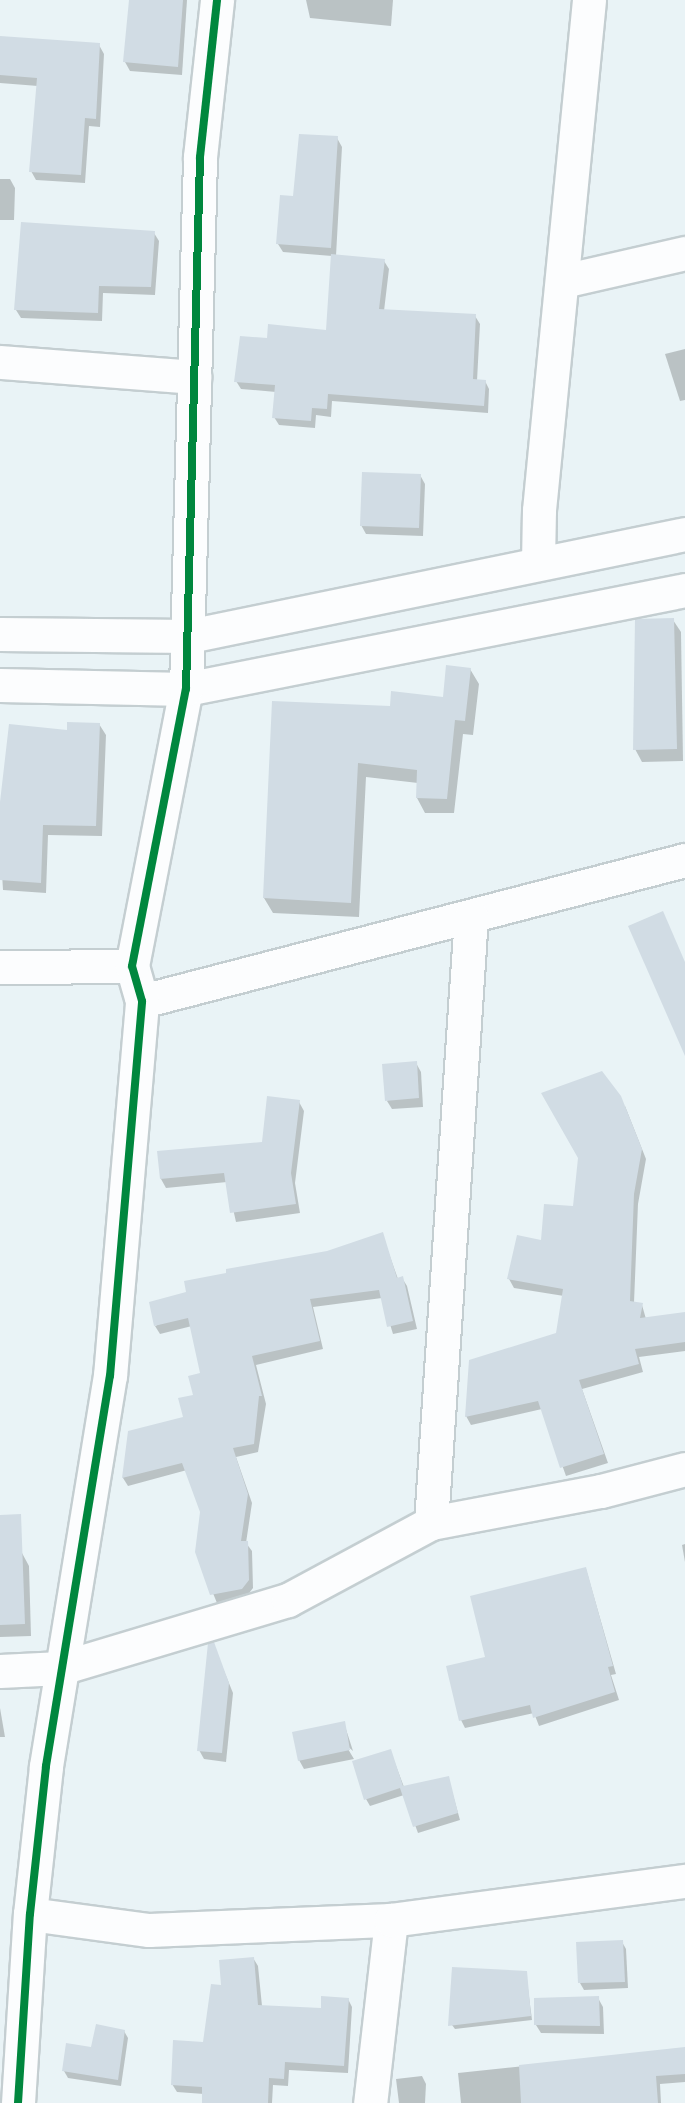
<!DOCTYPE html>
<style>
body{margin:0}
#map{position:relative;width:685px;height:2103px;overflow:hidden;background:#e9f3f6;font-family:Montserrat,sans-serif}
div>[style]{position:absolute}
.shadow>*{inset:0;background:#0003}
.building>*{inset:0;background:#d1dce4}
.roads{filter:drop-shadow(2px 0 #c4ced1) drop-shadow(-2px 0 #c4ced1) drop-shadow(0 2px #c4ced1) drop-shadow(0 -2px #c4ced1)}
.minor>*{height:33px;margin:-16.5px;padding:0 16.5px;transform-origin:16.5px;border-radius:16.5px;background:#fcfdfe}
.cycleway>*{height:8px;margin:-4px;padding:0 4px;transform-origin:4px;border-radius:4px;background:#00873e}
span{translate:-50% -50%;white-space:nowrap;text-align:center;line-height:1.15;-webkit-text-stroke:6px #fff;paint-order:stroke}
</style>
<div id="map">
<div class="shadow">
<div style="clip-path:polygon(155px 0,187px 0,182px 75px,130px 71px,125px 62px)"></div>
<div style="clip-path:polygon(306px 0,393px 0,391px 26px,310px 18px)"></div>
<div style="clip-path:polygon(0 37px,99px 45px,104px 54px,100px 127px,89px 126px,85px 183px,36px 180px,31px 171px,38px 86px,0 83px)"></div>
<div style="clip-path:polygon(337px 138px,342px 147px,336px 256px,384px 261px,389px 269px,384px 311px,475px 316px,480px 324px,477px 381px,485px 381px,489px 389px,488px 413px,332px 401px,331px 417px,316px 415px,315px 428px,279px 425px,274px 417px,276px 392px,241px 389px,236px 381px,268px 340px,328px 331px,332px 256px,283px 252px,278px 244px,295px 197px)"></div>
<div style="clip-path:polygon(0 179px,10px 179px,15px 188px,14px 220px,0 220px)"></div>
<div style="clip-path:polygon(154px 233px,159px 241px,155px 295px,103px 293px,102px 321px,21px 318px,16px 310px)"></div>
<div style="clip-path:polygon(685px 349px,685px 400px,680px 401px,665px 354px)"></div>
<div style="clip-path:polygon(420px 475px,425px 484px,423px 536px,366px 534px,361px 525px)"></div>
<div style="clip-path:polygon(673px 620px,681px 632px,683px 761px,642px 762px,635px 749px)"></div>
<div style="clip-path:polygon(470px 669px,479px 684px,473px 735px,463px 734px,454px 813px,425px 813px,417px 798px,418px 783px,366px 777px,359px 917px,273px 913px,264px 898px,391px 708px,444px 698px)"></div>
<div style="clip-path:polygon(99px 724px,106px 735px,102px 836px,48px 835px,46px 893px,3px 890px,0 841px,68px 732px)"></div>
<div style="clip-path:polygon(416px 1063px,421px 1072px,423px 1107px,392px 1109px,387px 1101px)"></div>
<div style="clip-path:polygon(299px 1102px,304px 1111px,295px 1183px,300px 1213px,236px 1222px,227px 1182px,166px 1188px,161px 1179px,159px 1153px,263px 1143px)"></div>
<div style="clip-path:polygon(625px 1106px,646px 1159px,638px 1204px,634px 1303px,642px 1305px,646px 1319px,685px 1314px,685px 1351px,639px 1357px,643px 1372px,582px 1389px,608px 1463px,566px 1476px,542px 1409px,471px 1425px,466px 1416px,557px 1334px,564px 1296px,514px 1288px,509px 1279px,574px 1207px)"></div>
<div style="clip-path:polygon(382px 1234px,398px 1279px,402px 1278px,407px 1286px,417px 1329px,393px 1334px,382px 1298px,313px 1307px,323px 1349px,256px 1365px,266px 1404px,258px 1452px,236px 1457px,252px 1503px,246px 1543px,252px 1551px,253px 1588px,246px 1597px,217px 1603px,196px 1552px,202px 1512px,187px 1470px,128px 1486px,123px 1478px,129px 1432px,185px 1419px,202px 1374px,192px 1326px,160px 1334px,155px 1326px,327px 1252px)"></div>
<div style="clip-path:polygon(685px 1544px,685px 1562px,682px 1545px)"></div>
<div style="clip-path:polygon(22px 1553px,29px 1566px,31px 1636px,0 1637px,0 1554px)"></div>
<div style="clip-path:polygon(586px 1569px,616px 1674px,611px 1675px,619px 1700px,539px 1726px,534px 1713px,465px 1728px,461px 1720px,487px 1658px)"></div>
<div style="clip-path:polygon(213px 1644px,233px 1693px,226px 1762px,204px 1759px,199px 1750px)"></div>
<div style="clip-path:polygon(0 1708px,5px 1737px,0 1737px)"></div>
<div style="clip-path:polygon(344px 1723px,353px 1751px,345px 1744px,354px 1759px,304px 1769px,299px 1760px)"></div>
<div style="clip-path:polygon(390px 1750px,404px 1787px,448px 1777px,460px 1820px,418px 1833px,404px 1795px,370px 1806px,366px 1799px)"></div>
<div style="clip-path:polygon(622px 1942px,626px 1949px,628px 1988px,584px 1990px,580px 1983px)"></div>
<div style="clip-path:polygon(253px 1958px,258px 1966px,262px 2006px,322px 2010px,348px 1999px,352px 2007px,348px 2073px,289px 2070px,288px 2086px,273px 2085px,272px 2103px,203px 2103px,204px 2094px,177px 2092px,172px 2084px,204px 2044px,223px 1987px)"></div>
<div style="clip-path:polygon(526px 1973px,532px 2020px,455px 2029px,452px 2025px)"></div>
<div style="clip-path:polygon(598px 1998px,603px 2007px,604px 2034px,541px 2033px,536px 2025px)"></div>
<div style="clip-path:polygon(124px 2031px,128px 2038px,121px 2086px,68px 2078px,64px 2071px)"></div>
<div style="clip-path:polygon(685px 2049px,685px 2082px,660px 2084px,661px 2103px,461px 2103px,458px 2073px)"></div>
<div style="clip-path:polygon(422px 2076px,426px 2084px,425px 2103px,399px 2103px,396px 2079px)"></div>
</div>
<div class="building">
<div style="clip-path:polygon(129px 0,183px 0,178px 67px,123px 62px)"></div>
<div style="clip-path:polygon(0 36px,100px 43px,96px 119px,85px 118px,81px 175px,29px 172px,37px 78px,0 75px)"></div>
<div style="clip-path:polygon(299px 134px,338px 136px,331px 248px,276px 244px,280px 195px,293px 196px)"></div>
<div style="clip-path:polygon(21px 222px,155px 231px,151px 287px,99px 286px,98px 313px,14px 310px)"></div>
<div style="clip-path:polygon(331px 254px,385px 259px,379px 309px,476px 314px,473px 379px,486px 380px,484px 406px,328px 394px,327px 409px,312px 408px,311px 421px,272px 418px,275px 385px,234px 382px,240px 336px,267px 338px,268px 324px,326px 330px)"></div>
<div style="clip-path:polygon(362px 472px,421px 474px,419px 528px,360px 526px)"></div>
<div style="clip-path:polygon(674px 618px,677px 749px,633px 750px,635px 619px)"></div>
<div style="clip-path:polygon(446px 665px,471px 668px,465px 721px,455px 720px,447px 799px,416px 798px,417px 770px,358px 763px,351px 903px,263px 898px,272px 701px,390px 706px,391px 691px,443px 697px)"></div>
<div style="clip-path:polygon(67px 722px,100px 723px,96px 826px,43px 825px,41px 883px,0 880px,0 802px,9px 724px,67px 730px)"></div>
<div style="clip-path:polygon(663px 911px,685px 962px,685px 1056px,628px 926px)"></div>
<div style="clip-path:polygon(417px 1061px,419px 1098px,385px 1101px,382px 1064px)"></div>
<div style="clip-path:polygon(602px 1071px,621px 1096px,642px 1149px,634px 1194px,630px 1301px,643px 1303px,640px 1318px,685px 1312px,685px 1342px,635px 1349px,639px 1364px,579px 1380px,604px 1454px,560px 1468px,538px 1401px,465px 1417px,469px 1360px,556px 1333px,563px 1289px,507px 1279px,517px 1235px,541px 1240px,544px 1204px,573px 1206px,578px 1158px,541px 1093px)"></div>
<div style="clip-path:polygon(267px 1096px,300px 1100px,291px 1173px,296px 1204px,230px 1213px,224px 1173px,160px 1179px,157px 1151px,262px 1142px)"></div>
<div style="clip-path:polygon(383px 1232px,397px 1278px,403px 1276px,413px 1321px,387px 1327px,379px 1290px,310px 1299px,320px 1341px,252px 1356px,262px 1396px,259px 1396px,254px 1444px,233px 1448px,248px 1494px,241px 1541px,248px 1541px,249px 1580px,242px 1589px,210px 1595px,195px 1552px,200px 1512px,182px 1463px,122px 1478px,128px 1431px,183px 1417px,178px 1398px,193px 1395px,188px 1376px,200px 1373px,188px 1318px,154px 1326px,149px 1302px,186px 1292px,184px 1281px,226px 1273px,226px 1269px,327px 1251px)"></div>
<div style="clip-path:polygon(21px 1514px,25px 1624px,0 1625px,0 1515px)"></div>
<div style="clip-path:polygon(586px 1567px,613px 1666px,608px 1667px,615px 1692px,533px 1718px,530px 1705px,459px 1721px,446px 1666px,485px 1657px,470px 1596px)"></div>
<div style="clip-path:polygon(214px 1642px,229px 1683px,222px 1753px,197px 1751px,208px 1643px)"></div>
<div style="clip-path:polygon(345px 1721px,350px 1750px,298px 1761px,292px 1732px)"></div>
<div style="clip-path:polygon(391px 1749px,403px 1786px,449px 1776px,458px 1813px,413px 1827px,400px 1788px,364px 1800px,352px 1761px)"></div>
<div style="clip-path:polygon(623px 1940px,625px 1982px,578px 1983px,576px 1942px)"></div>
<div style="clip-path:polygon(254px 1957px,258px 2005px,321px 2008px,321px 1996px,349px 1998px,344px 2066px,285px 2062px,284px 2079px,269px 2078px,268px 2103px,202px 2103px,202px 2087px,171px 2085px,173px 2040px,203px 2042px,211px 1984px,221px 1985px,219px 1960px)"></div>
<div style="clip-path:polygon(452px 1967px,527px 1971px,531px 2016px,448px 2026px)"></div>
<div style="clip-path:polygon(599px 1996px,600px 2026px,534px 2025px,534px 1998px)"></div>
<div style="clip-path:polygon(96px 2024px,125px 2030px,118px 2080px,62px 2071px,66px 2043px,91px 2047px)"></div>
<div style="clip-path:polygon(685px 2047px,685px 2074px,656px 2076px,658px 2103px,521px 2103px,519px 2065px)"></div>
</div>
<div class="roads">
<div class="minor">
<div style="left:563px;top:281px;width:125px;rotate:-12.9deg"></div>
<div style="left:0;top:362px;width:195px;rotate:4.4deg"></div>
<div style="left:538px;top:562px;width:52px;rotate:-88.9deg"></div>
<div style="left:539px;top:510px;width:512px;rotate:-84.4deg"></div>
<div style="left:0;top:634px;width:189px;rotate:0.6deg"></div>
<div style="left:189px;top:636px;width:506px;rotate:-11.62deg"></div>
<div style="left:0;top:685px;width:186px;rotate:1.2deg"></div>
<div style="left:186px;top:689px;width:509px;rotate:-11.22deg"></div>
<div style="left:0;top:967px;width:132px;rotate:-0.4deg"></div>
<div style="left:142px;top:1001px;width:561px;rotate:-14.56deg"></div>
<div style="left:431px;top:1523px;width:608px;rotate:-86.23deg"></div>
<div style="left:0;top:1671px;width:61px;rotate:-2.8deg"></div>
<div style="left:61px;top:1668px;width:237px;rotate:-16.7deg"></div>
<div style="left:288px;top:1600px;width:162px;rotate:-28.3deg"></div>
<div style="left:431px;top:1523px;width:173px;rotate:-10.7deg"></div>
<div style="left:601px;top:1491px;width:87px;rotate:-14.7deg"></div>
<div style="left:30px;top:1914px;width:120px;rotate:7.7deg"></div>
<div style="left:149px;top:1930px;width:242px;rotate:-2.4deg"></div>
<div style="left:391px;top:1920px;width:184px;rotate:96.5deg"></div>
<div style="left:391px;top:1920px;width:297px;rotate:-7.6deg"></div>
<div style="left:18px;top:2103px;width:189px;rotate:-86.4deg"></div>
<div style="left:30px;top:1914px;width:149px;rotate:-83.8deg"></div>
<div style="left:46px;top:1766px;width:395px;rotate:-80.7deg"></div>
<div style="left:110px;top:1376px;width:376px;rotate:-85.1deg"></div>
<div style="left:142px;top:1001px;width:36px;rotate:-106deg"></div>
<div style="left:132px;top:966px;width:282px;rotate:-79deg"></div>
<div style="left:186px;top:689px;width:532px;rotate:-88.49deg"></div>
<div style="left:200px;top:157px;width:158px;rotate:-83.8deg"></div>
</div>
</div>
<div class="cycleway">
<div style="left:18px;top:2103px;width:189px;rotate:-86.4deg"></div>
<div style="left:30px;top:1914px;width:149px;rotate:-83.8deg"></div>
<div style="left:46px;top:1766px;width:395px;rotate:-80.7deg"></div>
<div style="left:110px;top:1376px;width:376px;rotate:-85.1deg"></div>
<div style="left:142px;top:1001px;width:36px;rotate:-106deg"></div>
<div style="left:132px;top:966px;width:282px;rotate:-79deg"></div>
<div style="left:186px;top:689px;width:532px;rotate:-88.49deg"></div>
<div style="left:200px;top:157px;width:158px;rotate:-83.8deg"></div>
</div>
</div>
